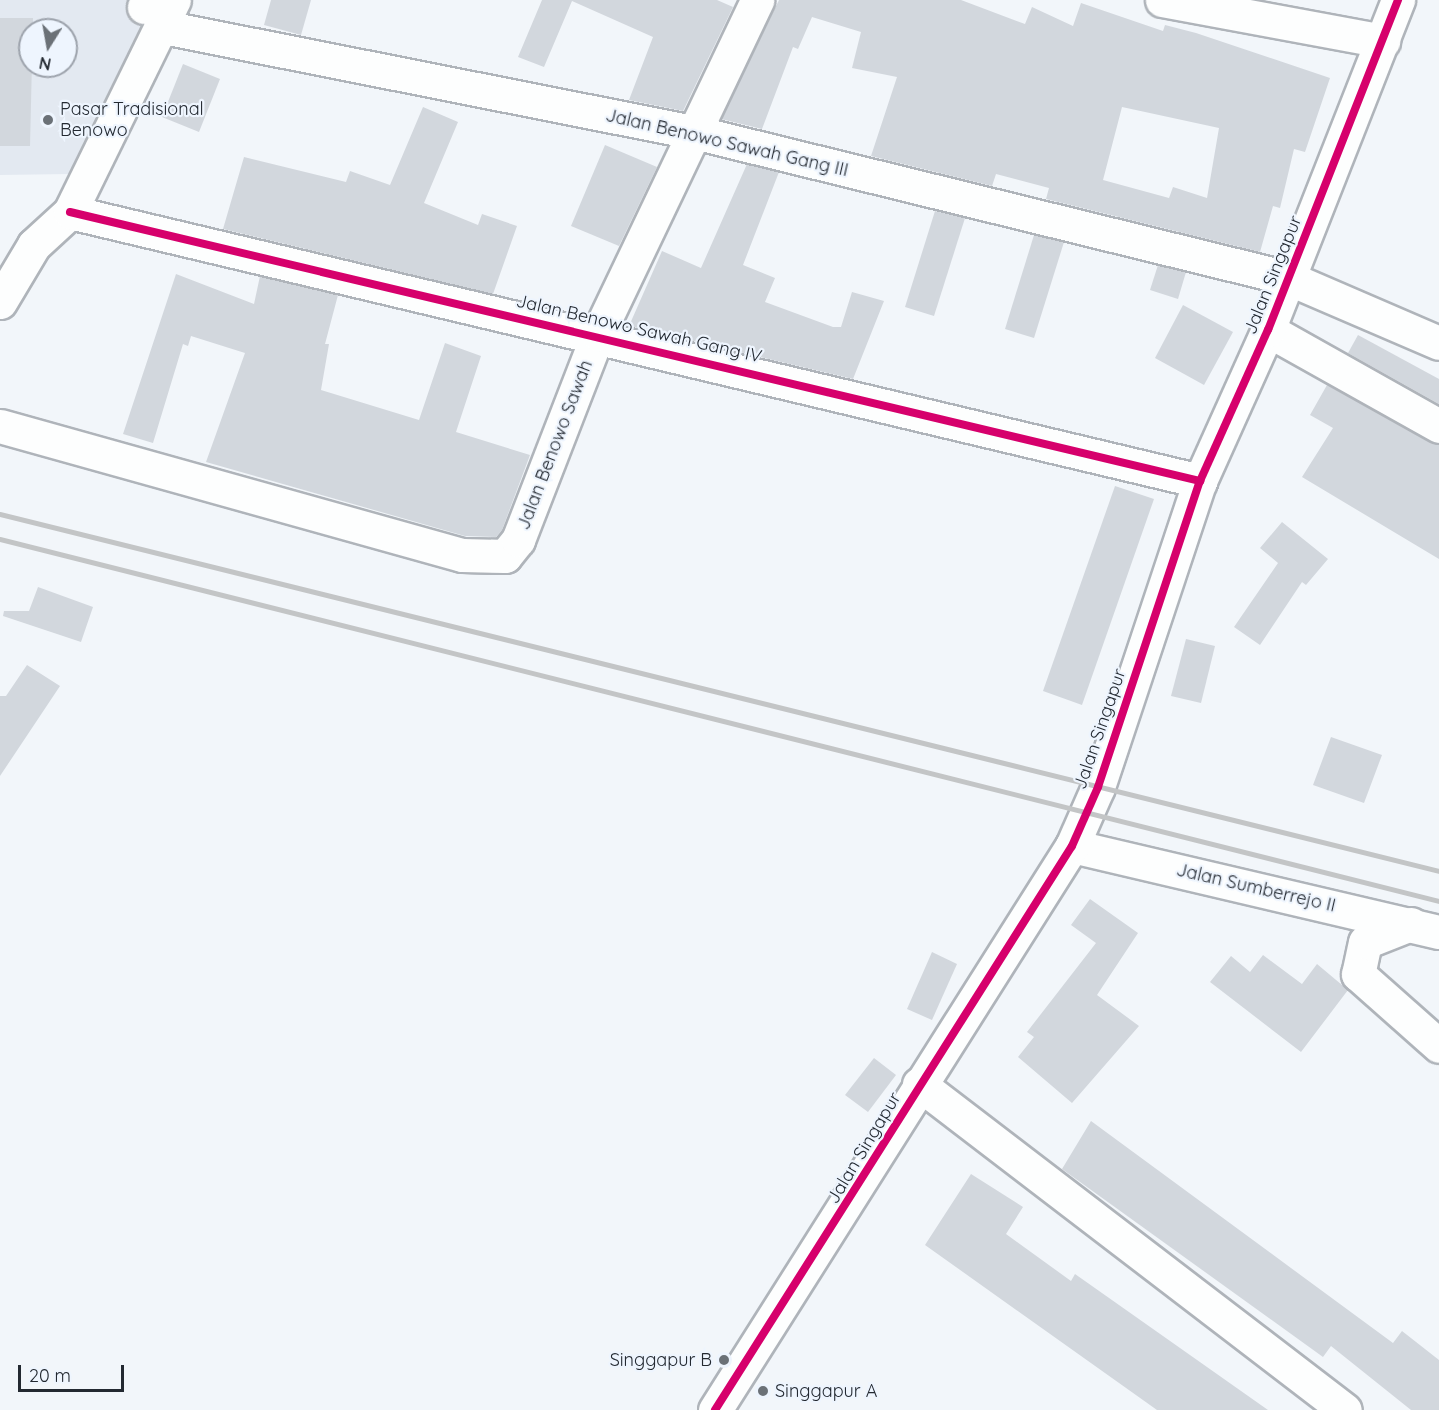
<!DOCTYPE html>
<style>
body{margin:0}
#map{position:relative;width:1439px;height:1410px;overflow:hidden;background:#f2f6fa;font-family:Quicksand,sans-serif}
div>[style]{position:absolute}
.built>*{inset:0;background:#e3e9f1}
.building>*{inset:0;background:#d2d7dd}
.roads{filter:drop-shadow(2px 0 #afb4ba) drop-shadow(-2px 0 #afb4ba) drop-shadow(0 2px #afb4ba) drop-shadow(0 -2px #afb4ba)}
.minor>*{height:33px;margin:-16.5px;padding:0 16.5px;transform-origin:16.5px;border-radius:16.5px;background:#fdfefe}
.rail>*{height:4.5px;margin:-2.25px;padding:0 2.25px;transform-origin:2.25px;border-radius:2.25px;background:#c3c5c6}
.cycleway>*{height:8px;margin:-4px;padding:0 4px;transform-origin:4px;border-radius:4px;background:#d6006c}
.dots>*{width:16px;height:16px;translate:-50% -50%;box-sizing:border-box;border:3px solid #eef5fe;border-radius:50%}
span{translate:-50% -50%;white-space:nowrap;text-align:center;line-height:1.15;-webkit-text-stroke:4.5px #eef5fe;paint-order:stroke}
.poi-label{font-size:18px;color:#232931}
.left{translate:0 -50%;text-align:left}
.right{translate:-100% -50%;text-align:right}
.street-label{font-size:18px;color:#232931}
.north{position:absolute;left:18px;top:18px;width:60px;height:60px;box-sizing:border-box;background:#eef5fe;border:2px solid #9da3ac;border-radius:50%;rotate:191deg;font-size:16px;font-weight:700;line-height:24px;text-align:center;color:#232931}
.north::after{content:'';display:block;margin:auto;width:21px;height:27px;background:#6b7177;clip-path:polygon(50% 0,100% 100%,50% 72%,0 100%)}
.scale{position:absolute;left:18px;top:1365px;width:106px;height:27px;box-sizing:border-box;border:3px solid #232931;border-top:0;padding-left:8px;font-size:18px;line-height:21px;white-space:nowrap;color:#232931;-webkit-text-stroke:4px #eef5fe;paint-order:stroke}
</style>
<div id="map">
<div class="built">
<div style="clip-path:polygon(evenodd,0 0,155px 0,70px 174px,0 175px,0 0,30px 30px,66px 30px,66px 66px,30px 66px,30px 30px)"></div>
</div>
<div class="building">
<div style="clip-path:polygon(271px 0,311px 0,301px 35px,264px 25px)"></div>
<div style="clip-path:polygon(542px 0,717px 0,733px 7px,683px 111px,629px 100px,653px 37px,572px 1px,544px 67px,518px 57px)"></div>
<div style="clip-path:polygon(evenodd,779px 0,961px 0,1025px 24px,1032px 7px,1073px 26px,1081px 3px,1163px 31px,1165px 25px,1196px 33px,1330px 78px,1305px 152px,1294px 149px,1280px 208px,1273px 206px,1260px 252px,1046px 199px,1049px 188px,996px 174px,992px 186px,871px 156px,897px 77px,852px 68px,861px 32px,812px 17px,798px 49px,793px 47px,762px 129px,721px 119px,779px 0,1122px 107px,1219px 128px,1207px 198px,1173px 187px,1169px 198px,1103px 180px,1122px 107px)"></div>
<div style="clip-path:polygon(0 18px,33px 18px,30px 146px,0 146px)"></div>
<div style="clip-path:polygon(183px 64px,220px 79px,199px 132px,162px 117px)"></div>
<div style="clip-path:polygon(423px 107px,458px 122px,424px 203px,478px 225px,482px 214px,517px 226px,493px 294px,223px 229px,244px 157px,346px 182px,350px 171px,390px 185px)"></div>
<div style="clip-path:polygon(605px 145px,657px 167px,619px 246px,571px 226px)"></div>
<div style="clip-path:polygon(747px 164px,779px 172px,743px 265px,775px 278px,765px 302px,833px 327px,841px 327px,852px 292px,884px 301px,853px 379px,629px 326px,662px 251px,701px 268px)"></div>
<div style="clip-path:polygon(935px 211px,965px 218px,934px 316px,905px 307px)"></div>
<div style="clip-path:polygon(1034px 235px,1064px 242px,1034px 338px,1005px 329px)"></div>
<div style="clip-path:polygon(1158px 265px,1186px 272px,1178px 299px,1150px 290px)"></div>
<div style="clip-path:polygon(176px 274px,254px 304px,260px 276px,338px 295px,325px 344px,329px 344px,321px 390px,419px 420px,445px 343px,481px 356px,456px 432px,530px 455px,502px 530px,496px 537px,465px 536px,206px 462px,245px 353px,191px 336px,188px 346px,183px 344px,153px 443px,123px 434px)"></div>
<div style="clip-path:polygon(1183px 305px,1233px 332px,1204px 385px,1155px 358px)"></div>
<div style="clip-path:polygon(1358px 335px,1439px 379px,1439px 404px,1348px 353px)"></div>
<div style="clip-path:polygon(1327px 385px,1439px 445px,1439px 559px,1302px 477px,1333px 428px,1310px 415px)"></div>
<div style="clip-path:polygon(1115px 486px,1154px 499px,1082px 705px,1043px 691px)"></div>
<div style="clip-path:polygon(1282px 522px,1328px 559px,1306px 585px,1302px 582px,1260px 645px,1234px 627px,1278px 563px,1260px 548px)"></div>
<div style="clip-path:polygon(38px 587px,93px 607px,81px 642px,3px 616px,4px 611px,29px 611px)"></div>
<div style="clip-path:polygon(1186px 639px,1215px 646px,1201px 703px,1171px 696px)"></div>
<div style="clip-path:polygon(27px 665px,60px 686px,0 776px,0 696px,6px 696px)"></div>
<div style="clip-path:polygon(1331px 737px,1382px 755px,1364px 803px,1313px 785px)"></div>
<div style="clip-path:polygon(1090px 899px,1138px 933px,1097px 995px,1139px 1026px,1072px 1103px,1018px 1057px,1034px 1037px,1027px 1032px,1096px 943px,1071px 925px)"></div>
<div style="clip-path:polygon(932px 952px,957px 964px,932px 1020px,907px 1009px)"></div>
<div style="clip-path:polygon(1263px 955px,1302px 984px,1317px 964px,1348px 990px,1301px 1052px,1210px 982px,1231px 956px,1250px 972px)"></div>
<div style="clip-path:polygon(874px 1058px,896px 1075px,868px 1112px,845px 1095px)"></div>
<div style="clip-path:polygon(1091px 1121px,1393px 1343px,1402px 1331px,1439px 1360px,1439px 1410px,1411px 1410px,1331px 1346px,1323px 1357px,1062px 1169px)"></div>
<div style="clip-path:polygon(971px 1174px,1023px 1207px,1006px 1234px,1071px 1281px,1075px 1274px,1268px 1410px,1157px 1410px,925px 1245px)"></div>
</div>
<div class="roads">
<div class="minor">
<div style="left:1162px;top:0;width:225px;rotate:10.5deg"></div>
<div style="left:144px;top:7px;width:8px;rotate:-60deg"></div>
<div style="left:163px;top:27px;width:545px;rotate:11.21deg"></div>
<div style="left:698px;top:133px;width:608px;rotate:13.81deg"></div>
<div style="left:1288px;top:278px;width:164px;rotate:23.3deg"></div>
<div style="left:70px;top:212px;width:1162px;rotate:13.39deg"></div>
<div style="left:0;top:302px;width:66px;rotate:-59.2deg"></div>
<div style="left:34px;top:245px;width:49px;rotate:-42.5deg"></div>
<div style="left:70px;top:212px;width:236px;rotate:-63.9deg"></div>
<div style="left:1268px;top:330px;width:196px;rotate:29.3deg"></div>
<div style="left:0;top:426px;width:480px;rotate:15.6deg"></div>
<div style="left:462px;top:555px;width:43px;rotate:1.3deg"></div>
<div style="left:505px;top:556px;width:21px;rotate:-51deg"></div>
<div style="left:518px;top:540px;width:221px;rotate:-68.8deg"></div>
<div style="left:598px;top:334px;width:370px;rotate:-64.5deg"></div>
<div style="left:1072px;top:846px;width:377px;rotate:13.2deg"></div>
<div style="left:1411px;top:924px;width:49px;rotate:158.6deg"></div>
<div style="left:1365px;top:942px;width:33px;rotate:102deg"></div>
<div style="left:1358px;top:974px;width:108px;rotate:41.6deg"></div>
<div style="left:919px;top:1084px;width:536px;rotate:37.43deg"></div>
<div style="left:715px;top:1410px;width:667px;rotate:-57.67deg"></div>
<div style="left:1072px;top:846px;width:64px;rotate:-66.2deg"></div>
<div style="left:1098px;top:787px;width:323px;rotate:-71.6deg"></div>
<div style="left:1200px;top:481px;width:166px;rotate:-65.8deg"></div>
<div style="left:1268px;top:330px;width:355px;rotate:-68.5deg"></div>
</div>
</div>
<div class="rail">
<div style="left:0;top:514px;width:1483px;rotate:13.93deg"></div>
<div style="left:0;top:539px;width:1484px;rotate:14.12deg"></div>
</div>
<div class="cycleway">
<div style="left:70px;top:212px;width:1162px;rotate:13.39deg"></div>
<div style="left:715px;top:1410px;width:667px;rotate:-57.67deg"></div>
<div style="left:1072px;top:846px;width:64px;rotate:-66.2deg"></div>
<div style="left:1098px;top:787px;width:323px;rotate:-71.6deg"></div>
<div style="left:1200px;top:481px;width:166px;rotate:-65.8deg"></div>
<div style="left:1268px;top:330px;width:355px;rotate:-68.5deg"></div>
</div>
<div class="dots">
<div style="left:48px;top:120px;background:#6b7177"></div>
<div style="left:724px;top:1360px;background:#6b7177"></div>
<div style="left:763px;top:1391px;background:#6b7177"></div>
</div>
<div class="poi-label">
<span class="left" style="left:60px;top:120px">Pasar Tradisional<br>Benowo</span>
<span class="right" style="left:712px;top:1360px">Singgapur B</span>
<span class="left" style="left:775px;top:1391px">Singgapur A</span>
</div>
<div class="street-label">
<span style="left:727px;top:143px;rotate:13deg">Jalan Benowo Sawah Gang III</span>
<span style="left:1273px;top:275px;rotate:-68deg">Jalan Singapur</span>
<span style="left:639px;top:329px;rotate:13deg">Jalan Benowo Sawah Gang IV</span>
<span style="left:555px;top:445px;rotate:-69deg">Jalan Benowo Sawah</span>
<span style="left:1100px;top:729px;rotate:-71deg">Jalan Singapur</span>
<span style="left:1256px;top:888px;rotate:13deg">Jalan Sumberrejo II</span>
<span style="left:864px;top:1148px;rotate:-59deg">Jalan Singapur</span>
</div>
<div class="north">N</div>
<div class="scale">20 m</div>
</div>
